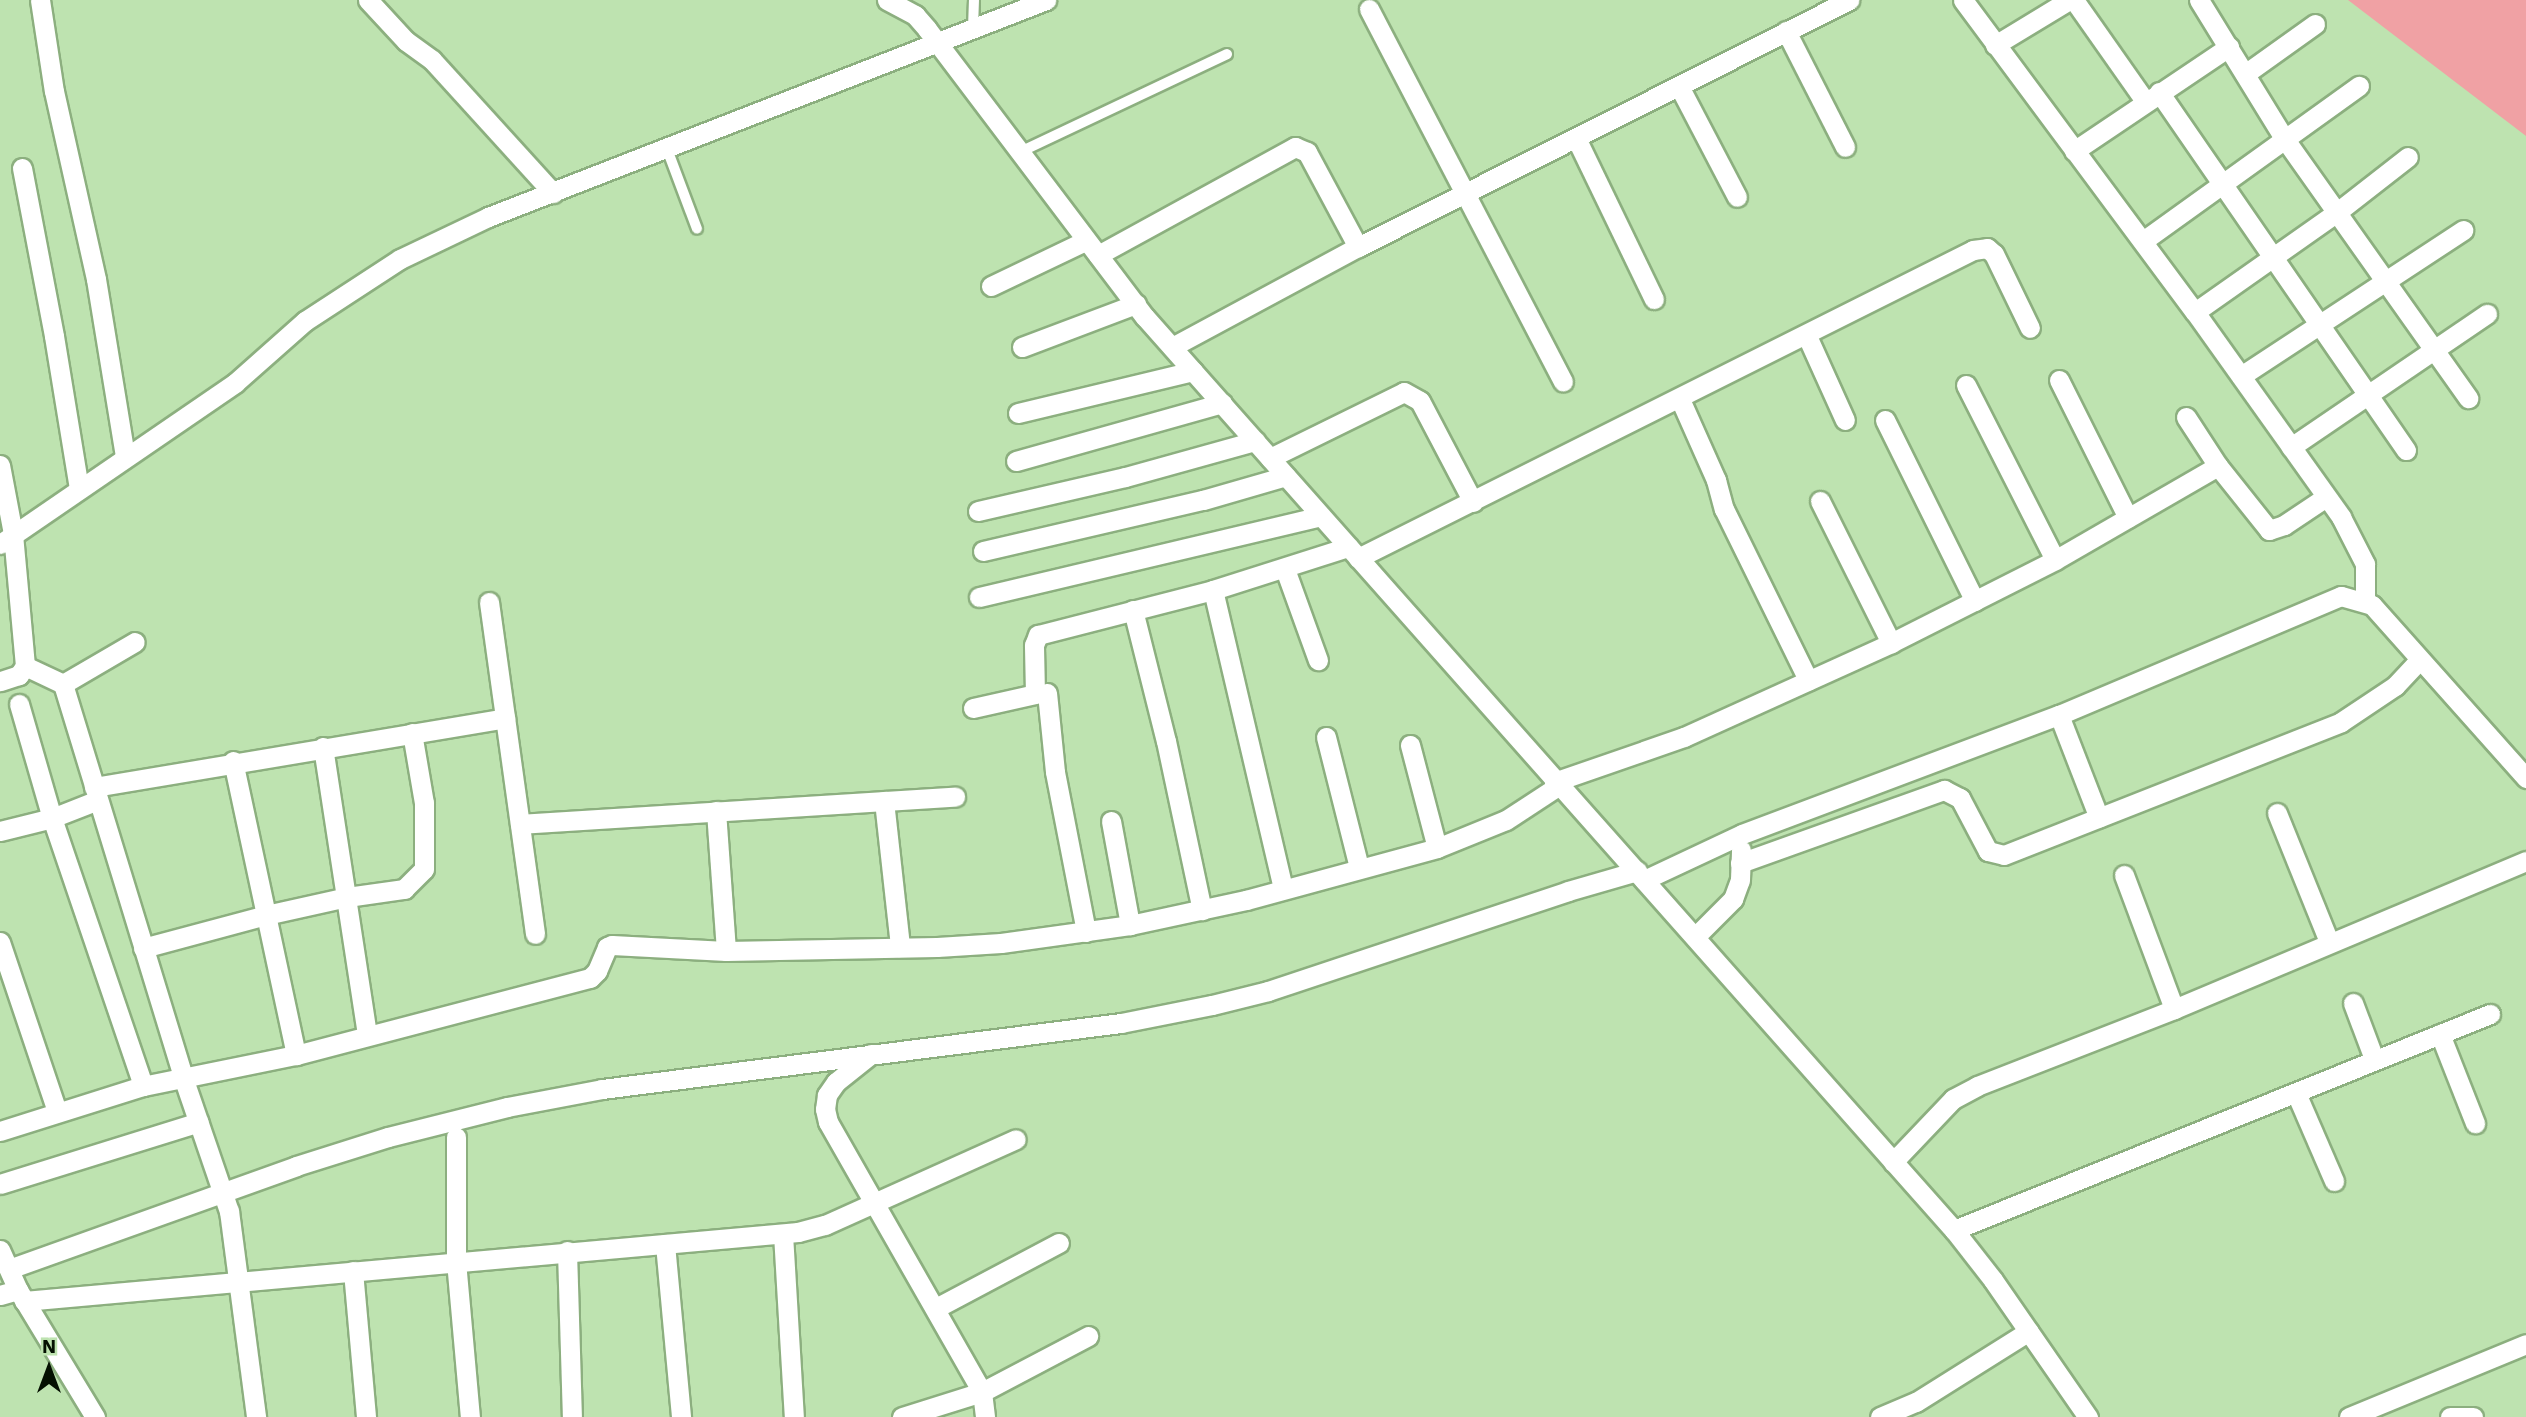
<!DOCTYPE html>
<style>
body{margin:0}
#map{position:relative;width:2526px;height:1417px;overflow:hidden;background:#bee3b0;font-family:"Work Sans",sans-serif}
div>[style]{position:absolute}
.green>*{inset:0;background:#f0a1a4}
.roads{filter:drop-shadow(2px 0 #8caf7f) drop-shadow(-2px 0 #8caf7f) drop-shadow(0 2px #8caf7f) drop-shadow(0 -2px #8caf7f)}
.service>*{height:10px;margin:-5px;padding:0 5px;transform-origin:5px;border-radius:5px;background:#fff}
.minor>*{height:19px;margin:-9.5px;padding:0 9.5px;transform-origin:9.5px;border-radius:9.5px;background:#fff}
span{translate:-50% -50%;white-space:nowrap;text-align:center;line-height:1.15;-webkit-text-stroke:7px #bee3b0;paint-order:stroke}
.north{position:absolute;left:14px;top:1333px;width:70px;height:70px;-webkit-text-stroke:5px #bee3b0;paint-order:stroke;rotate:0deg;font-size:19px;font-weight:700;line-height:28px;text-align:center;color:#051102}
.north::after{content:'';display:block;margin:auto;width:24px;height:32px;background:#051102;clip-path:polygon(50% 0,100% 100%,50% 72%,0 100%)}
</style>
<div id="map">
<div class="green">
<div style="clip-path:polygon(2348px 0,2526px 0,2526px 136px)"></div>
</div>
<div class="roads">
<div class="service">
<div style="left:973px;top:28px;width:28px;rotate:-88deg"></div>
<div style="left:667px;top:149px;width:85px;rotate:69.4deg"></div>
<div style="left:1020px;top:152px;width:229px;rotate:-25.3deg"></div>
</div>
<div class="minor">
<div style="left:40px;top:0;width:92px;rotate:81.3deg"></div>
<div style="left:54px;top:91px;width:193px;rotate:77.4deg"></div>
<div style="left:96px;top:279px;width:180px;rotate:80.7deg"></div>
<div style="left:368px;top:0;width:56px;rotate:47.2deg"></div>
<div style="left:406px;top:41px;width:32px;rotate:36deg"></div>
<div style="left:432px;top:60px;width:180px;rotate:47.7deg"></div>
<div style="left:887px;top:0;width:32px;rotate:28deg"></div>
<div style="left:915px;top:15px;width:18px;rotate:49deg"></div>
<div style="left:927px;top:29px;width:361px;rotate:52.9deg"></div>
<div style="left:1145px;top:317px;width:1220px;rotate:48.46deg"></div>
<div style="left:1954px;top:1230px;width:63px;rotate:52deg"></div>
<div style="left:1993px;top:1280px;width:167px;rotate:55.3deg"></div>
<div style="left:1963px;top:0;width:389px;rotate:53.4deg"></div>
<div style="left:2195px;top:312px;width:252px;rotate:54.5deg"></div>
<div style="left:2341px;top:517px;width:53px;rotate:62.9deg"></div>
<div style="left:2365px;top:564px;width:38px;rotate:90deg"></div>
<div style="left:2074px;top:0;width:123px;rotate:54.9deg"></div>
<div style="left:2199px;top:0;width:162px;rotate:58.4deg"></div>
<div style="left:2284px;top:138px;width:319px;rotate:54.7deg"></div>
<div style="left:1369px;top:9px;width:420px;rotate:62.5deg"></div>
<div style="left:1786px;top:31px;width:130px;rotate:63deg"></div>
<div style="left:1995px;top:45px;width:87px;rotate:-31.3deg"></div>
<div style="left:2245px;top:74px;width:86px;rotate:-35.5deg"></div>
<div style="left:1679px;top:86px;width:125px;rotate:62.4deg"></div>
<div style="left:2159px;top:92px;width:435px;rotate:55.4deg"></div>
<div style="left:1576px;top:138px;width:179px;rotate:64.2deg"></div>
<div style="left:2074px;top:151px;width:187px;rotate:-33.9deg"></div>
<div style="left:22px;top:168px;width:171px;rotate:79.2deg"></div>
<div style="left:54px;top:336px;width:155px;rotate:80.7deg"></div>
<div style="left:2143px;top:241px;width:266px;rotate:-35.7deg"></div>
<div style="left:1098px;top:255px;width:225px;rotate:-28.7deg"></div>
<div style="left:1295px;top:147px;width:13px;rotate:23deg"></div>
<div style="left:1307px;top:152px;width:108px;rotate:61.8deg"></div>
<div style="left:991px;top:286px;width:104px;rotate:-25.6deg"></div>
<div style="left:2195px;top:312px;width:172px;rotate:-35.1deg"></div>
<div style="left:2336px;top:213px;width:91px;rotate:-37.9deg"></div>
<div style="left:1807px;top:336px;width:92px;rotate:65.7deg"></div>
<div style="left:1022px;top:347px;width:122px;rotate:-20.7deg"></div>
<div style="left:1172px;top:347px;width:211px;rotate:-28.3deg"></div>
<div style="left:1358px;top:247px;width:550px;rotate:-26.7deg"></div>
<div style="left:2241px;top:376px;width:266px;rotate:-33.3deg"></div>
<div style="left:2059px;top:380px;width:154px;rotate:63.4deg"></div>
<div style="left:1966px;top:385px;width:196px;rotate:63deg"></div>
<div style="left:1680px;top:399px;width:89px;rotate:66deg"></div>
<div style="left:1716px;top:480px;width:30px;rotate:75deg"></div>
<div style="left:1724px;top:509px;width:191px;rotate:63.8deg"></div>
<div style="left:1018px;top:413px;width:180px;rotate:-13.5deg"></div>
<div style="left:2186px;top:417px;width:59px;rotate:56.9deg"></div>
<div style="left:2218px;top:466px;width:82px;rotate:51.4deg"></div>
<div style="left:2269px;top:530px;width:16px;rotate:-18deg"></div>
<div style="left:2284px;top:525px;width:50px;rotate:-33.7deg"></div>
<div style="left:1885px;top:420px;width:202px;rotate:63.6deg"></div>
<div style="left:2291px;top:447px;width:237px;rotate:-34.2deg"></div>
<div style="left:1270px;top:458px;width:149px;rotate:-26.2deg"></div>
<div style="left:1404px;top:392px;width:18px;rotate:29deg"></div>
<div style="left:1420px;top:401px;width:114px;rotate:62.3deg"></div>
<div style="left:1016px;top:461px;width:214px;rotate:-15.7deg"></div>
<div style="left:0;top:465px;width:70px;rotate:79.3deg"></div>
<div style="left:13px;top:534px;width:133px;rotate:84.8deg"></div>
<div style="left:25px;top:666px;width:11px;rotate:124deg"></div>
<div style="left:19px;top:675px;width:20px;rotate:162deg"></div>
<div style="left:1820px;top:501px;width:159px;rotate:63.4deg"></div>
<div style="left:978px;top:511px;width:151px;rotate:-13deg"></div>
<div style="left:1125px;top:477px;width:135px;rotate:-15.5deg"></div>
<div style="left:0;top:544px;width:285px;rotate:-34.4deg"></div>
<div style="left:235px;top:383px;width:94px;rotate:-41.5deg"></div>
<div style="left:305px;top:321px;width:113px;rotate:-33.1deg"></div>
<div style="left:400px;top:259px;width:98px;rotate:-25.5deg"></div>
<div style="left:488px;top:217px;width:599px;rotate:-21.25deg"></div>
<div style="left:983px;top:551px;width:226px;rotate:-13.1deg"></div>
<div style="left:1203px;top:500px;width:86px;rotate:-16.1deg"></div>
<div style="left:1358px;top:558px;width:688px;rotate:-26.6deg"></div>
<div style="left:1973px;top:250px;width:14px;rotate:-8deg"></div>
<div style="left:1987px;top:248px;width:9px;rotate:41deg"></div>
<div style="left:1994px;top:254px;width:82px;rotate:64.1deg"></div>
<div style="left:1285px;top:569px;width:97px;rotate:70.1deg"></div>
<div style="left:1213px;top:590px;width:307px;rotate:76.8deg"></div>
<div style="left:979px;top:597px;width:351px;rotate:-13.3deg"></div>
<div style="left:489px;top:602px;width:335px;rotate:82.1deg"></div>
<div style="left:1133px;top:610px;width:135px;rotate:75.9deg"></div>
<div style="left:1166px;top:741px;width:173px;rotate:78deg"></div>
<div style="left:25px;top:666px;width:42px;rotate:25.3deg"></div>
<div style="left:63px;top:684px;width:83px;rotate:-30.3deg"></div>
<div style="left:63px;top:684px;width:411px;rotate:73deg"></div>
<div style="left:183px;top:1077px;width:142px;rotate:71.1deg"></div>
<div style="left:229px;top:1211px;width:208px;rotate:82.5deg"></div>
<div style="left:1047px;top:693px;width:79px;rotate:84.2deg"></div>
<div style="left:1055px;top:772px;width:163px;rotate:79deg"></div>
<div style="left:19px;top:704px;width:119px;rotate:73.9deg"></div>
<div style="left:52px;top:818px;width:283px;rotate:71.2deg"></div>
<div style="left:973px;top:708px;width:64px;rotate:-12.7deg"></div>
<div style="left:1035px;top:694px;width:49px;rotate:-91.2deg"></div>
<div style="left:1034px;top:645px;width:11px;rotate:-68deg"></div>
<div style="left:1038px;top:635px;width:181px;rotate:-14.4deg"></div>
<div style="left:1213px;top:590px;width:142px;rotate:-17.7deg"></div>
<div style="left:2059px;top:715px;width:110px;rotate:68.8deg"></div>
<div style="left:1326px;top:737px;width:134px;rotate:75.8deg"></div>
<div style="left:1410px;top:745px;width:106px;rotate:75.3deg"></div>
<div style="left:323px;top:747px;width:292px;rotate:81.3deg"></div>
<div style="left:233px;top:761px;width:301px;rotate:77.9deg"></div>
<div style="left:1554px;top:782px;width:138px;rotate:-19.1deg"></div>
<div style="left:1684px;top:737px;width:227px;rotate:-24.4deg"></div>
<div style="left:1891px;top:643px;width:184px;rotate:-26.8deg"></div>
<div style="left:2055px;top:560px;width:188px;rotate:-30deg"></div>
<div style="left:94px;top:787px;width:417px;rotate:-9.5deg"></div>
<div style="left:884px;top:801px;width:147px;rotate:83.7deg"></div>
<div style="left:716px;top:811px;width:140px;rotate:85.9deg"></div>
<div style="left:2277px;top:813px;width:139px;rotate:68deg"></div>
<div style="left:1111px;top:821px;width:106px;rotate:79.6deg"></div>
<div style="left:520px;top:824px;width:436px;rotate:-3.6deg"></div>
<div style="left:0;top:831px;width:54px;rotate:-14deg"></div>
<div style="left:52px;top:818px;width:49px;rotate:-21.4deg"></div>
<div style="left:1740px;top:863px;width:217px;rotate:-19.7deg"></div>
<div style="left:1944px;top:790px;width:18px;rotate:27deg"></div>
<div style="left:1960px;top:798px;width:60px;rotate:62.2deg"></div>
<div style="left:1988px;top:851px;width:16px;rotate:14deg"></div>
<div style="left:2004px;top:855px;width:362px;rotate:-21.5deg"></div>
<div style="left:2341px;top:722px;width:65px;rotate:-33.7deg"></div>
<div style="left:2395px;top:686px;width:35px;rotate:-47deg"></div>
<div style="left:2124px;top:875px;width:143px;rotate:69.5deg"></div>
<div style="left:1644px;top:880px;width:108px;rotate:-25.1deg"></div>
<div style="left:1742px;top:834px;width:339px;rotate:-20.6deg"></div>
<div style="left:2059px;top:715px;width:306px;rotate:-22.9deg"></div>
<div style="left:2341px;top:596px;width:32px;rotate:16deg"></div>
<div style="left:2372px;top:605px;width:232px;rotate:48.3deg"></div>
<div style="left:1695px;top:937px;width:54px;rotate:-45deg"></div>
<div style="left:1733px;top:899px;width:20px;rotate:-70deg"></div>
<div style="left:1740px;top:880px;width:30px;rotate:-88deg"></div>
<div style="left:0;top:942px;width:178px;rotate:71.4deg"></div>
<div style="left:143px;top:948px;width:127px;rotate:-15deg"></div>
<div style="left:266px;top:915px;width:83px;rotate:-12.5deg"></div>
<div style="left:347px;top:897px;width:58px;rotate:-8deg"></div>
<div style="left:404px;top:889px;width:28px;rotate:-45deg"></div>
<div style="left:424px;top:869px;width:66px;rotate:-90deg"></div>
<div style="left:424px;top:803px;width:71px;rotate:-99.7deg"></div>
<div style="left:2353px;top:1003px;width:60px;rotate:69.4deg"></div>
<div style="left:2440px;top:1034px;width:96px;rotate:68.5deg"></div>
<div style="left:871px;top:1054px;width:45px;rotate:141.3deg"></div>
<div style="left:836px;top:1082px;width:16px;rotate:125deg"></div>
<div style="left:827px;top:1095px;width:14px;rotate:98deg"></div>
<div style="left:825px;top:1109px;width:13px;rotate:77deg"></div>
<div style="left:828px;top:1122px;width:311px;rotate:60.3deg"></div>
<div style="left:982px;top:1392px;width:25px;rotate:83deg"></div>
<div style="left:2296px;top:1093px;width:96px;rotate:66.6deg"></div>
<div style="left:0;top:1131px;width:150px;rotate:-17.5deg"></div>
<div style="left:143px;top:1086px;width:156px;rotate:-11.5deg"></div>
<div style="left:296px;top:1055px;width:304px;rotate:-14.7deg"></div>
<div style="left:590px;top:978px;width:10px;rotate:-45deg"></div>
<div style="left:597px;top:971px;width:26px;rotate:-67deg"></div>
<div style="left:607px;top:947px;width:5px;rotate:-22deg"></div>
<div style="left:612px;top:945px;width:114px;rotate:3deg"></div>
<div style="left:726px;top:951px;width:211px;rotate:-1.1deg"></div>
<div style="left:937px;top:947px;width:64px;rotate:-3.6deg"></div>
<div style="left:1001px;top:943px;width:130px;rotate:-7.9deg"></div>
<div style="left:1130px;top:925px;width:119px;rotate:-12.2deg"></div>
<div style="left:1246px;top:900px;width:198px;rotate:-15.2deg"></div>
<div style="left:1437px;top:848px;width:74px;rotate:-22.1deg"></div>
<div style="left:1506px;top:820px;width:62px;rotate:-33.2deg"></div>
<div style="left:456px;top:1137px;width:124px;rotate:90deg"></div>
<div style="left:456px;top:1261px;width:157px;rotate:84.9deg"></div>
<div style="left:1893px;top:1162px;width:87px;rotate:-46.4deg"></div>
<div style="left:1953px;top:1099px;width:27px;rotate:-28deg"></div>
<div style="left:1977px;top:1086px;width:212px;rotate:-21.3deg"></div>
<div style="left:2174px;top:1009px;width:382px;rotate:-22.8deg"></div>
<div style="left:0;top:1184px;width:208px;rotate:-17.3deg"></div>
<div style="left:1954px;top:1230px;width:578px;rotate:-21.95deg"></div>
<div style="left:783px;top:1234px;width:183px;rotate:86.6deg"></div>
<div style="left:665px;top:1244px;width:174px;rotate:84.7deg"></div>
<div style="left:0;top:1250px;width:44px;rotate:65.8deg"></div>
<div style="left:18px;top:1290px;width:149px;rotate:58.8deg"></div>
<div style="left:567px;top:1251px;width:166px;rotate:88.3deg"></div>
<div style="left:9px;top:1269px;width:305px;rotate:-19.7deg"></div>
<div style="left:296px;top:1166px;width:96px;rotate:-17.5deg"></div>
<div style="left:388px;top:1137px;width:123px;rotate:-14.1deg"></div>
<div style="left:507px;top:1107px;width:97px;rotate:-10.7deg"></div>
<div style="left:602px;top:1089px;width:523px;rotate:-7.25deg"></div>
<div style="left:1121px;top:1023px;width:93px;rotate:-11.2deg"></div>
<div style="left:1212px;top:1005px;width:58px;rotate:-14deg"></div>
<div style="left:1268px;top:991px;width:316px;rotate:-18.4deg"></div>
<div style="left:1568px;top:891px;width:72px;rotate:-16.2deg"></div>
<div style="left:353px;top:1271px;width:147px;rotate:84.9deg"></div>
<div style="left:0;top:1295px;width:19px;rotate:-16deg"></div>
<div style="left:24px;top:1301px;width:777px;rotate:-5.09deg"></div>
<div style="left:798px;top:1232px;width:28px;rotate:-15deg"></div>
<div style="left:825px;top:1225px;width:209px;rotate:-24.2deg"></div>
<div style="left:936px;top:1308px;width:139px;rotate:-27.9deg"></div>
<div style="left:902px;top:1417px;width:84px;rotate:-17.4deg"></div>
<div style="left:982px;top:1392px;width:120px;rotate:-27.8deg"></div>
<div style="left:1880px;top:1417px;width:39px;rotate:-23deg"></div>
<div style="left:1916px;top:1402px;width:133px;rotate:-32.1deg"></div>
<div style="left:2349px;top:1417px;width:191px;rotate:-22.4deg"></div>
<div style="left:2450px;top:1417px;width:23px"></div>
</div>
</div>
<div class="north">N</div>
</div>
